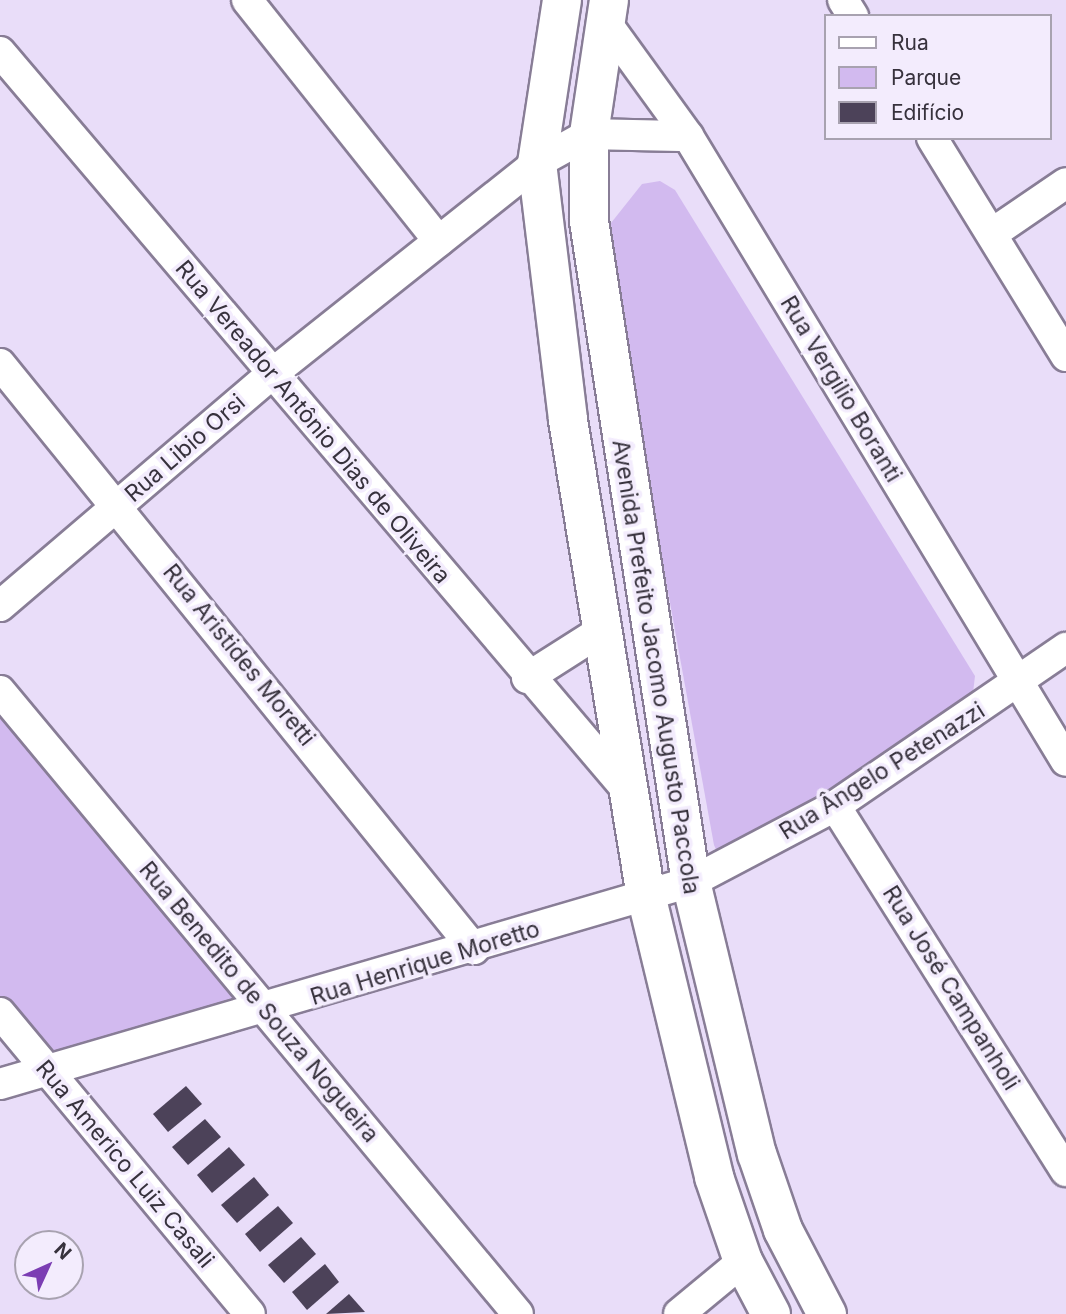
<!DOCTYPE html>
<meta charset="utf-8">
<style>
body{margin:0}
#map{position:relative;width:1066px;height:1314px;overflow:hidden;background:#e9ddf9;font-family:Inter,sans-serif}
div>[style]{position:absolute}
.green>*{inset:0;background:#d2baef}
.building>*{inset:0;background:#4c4259}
.roads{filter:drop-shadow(2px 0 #887d96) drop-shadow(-2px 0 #887d96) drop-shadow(0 2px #887d96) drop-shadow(0 -2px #887d96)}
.street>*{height:30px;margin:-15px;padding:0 15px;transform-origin:15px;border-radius:15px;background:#fff}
.secondary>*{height:38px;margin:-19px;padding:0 19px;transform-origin:19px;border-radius:19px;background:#fff}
span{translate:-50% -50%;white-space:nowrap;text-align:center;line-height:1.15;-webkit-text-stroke:7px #f3ecfd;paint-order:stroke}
.street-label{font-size:23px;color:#37323d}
.legend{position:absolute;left:824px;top:14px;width:228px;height:126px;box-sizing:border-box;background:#f3ecfd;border:2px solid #a8a2b0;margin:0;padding:9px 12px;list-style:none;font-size:21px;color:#37323d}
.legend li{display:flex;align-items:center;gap:14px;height:35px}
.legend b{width:35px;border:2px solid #a8a2b0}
.north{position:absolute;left:14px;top:1230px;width:70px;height:70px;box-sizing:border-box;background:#f3ecfd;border:2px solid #a8a2b0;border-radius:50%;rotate:45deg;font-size:19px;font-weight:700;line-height:28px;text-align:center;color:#37323d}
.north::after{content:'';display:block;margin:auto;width:24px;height:32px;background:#7b3db3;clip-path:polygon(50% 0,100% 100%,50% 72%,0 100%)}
</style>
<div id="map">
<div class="green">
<div style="clip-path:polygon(660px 181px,675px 190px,975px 676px,972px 701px,735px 856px,718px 854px,714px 845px,615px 300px,611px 223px,642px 184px)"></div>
<div style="clip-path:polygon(0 691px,266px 1010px,48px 1072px,0 1013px)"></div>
</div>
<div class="building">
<div style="clip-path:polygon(186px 1086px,202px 1104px,168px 1132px,153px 1114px)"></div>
<div style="clip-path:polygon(205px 1119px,221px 1137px,188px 1165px,172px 1147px)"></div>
<div style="clip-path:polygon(229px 1147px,245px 1165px,212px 1193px,197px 1175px)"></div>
<div style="clip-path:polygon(254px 1177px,269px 1195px,237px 1223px,221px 1205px)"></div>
<div style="clip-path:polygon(278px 1206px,293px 1223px,260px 1252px,245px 1234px)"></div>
<div style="clip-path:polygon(301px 1237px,316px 1254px,284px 1283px,268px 1265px)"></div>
<div style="clip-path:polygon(325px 1264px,339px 1282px,307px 1310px,292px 1292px)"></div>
<div style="clip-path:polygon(349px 1294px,365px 1312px,326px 1314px)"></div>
</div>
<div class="roads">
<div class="street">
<div style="left:247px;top:0;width:308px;rotate:51.5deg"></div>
<div style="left:843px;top:0;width:19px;rotate:58deg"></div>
<div style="left:607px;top:24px;width:138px;rotate:54.1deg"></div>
<div style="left:688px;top:136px;width:730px;rotate:58.83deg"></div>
<div style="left:0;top:52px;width:970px;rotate:49.64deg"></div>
<div style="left:932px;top:138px;width:256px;rotate:58.4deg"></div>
<div style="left:993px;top:233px;width:88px;rotate:-34.4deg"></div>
<div style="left:0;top:364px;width:753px;rotate:50.98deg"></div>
<div style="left:0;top:606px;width:359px;rotate:-40.5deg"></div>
<div style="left:273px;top:373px;width:337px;rotate:-38.5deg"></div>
<div style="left:537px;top:163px;width:60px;rotate:-29.1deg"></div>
<div style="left:589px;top:134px;width:99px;rotate:1.2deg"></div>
<div style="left:527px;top:678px;width:91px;rotate:-32.5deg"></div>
<div style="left:0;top:691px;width:810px;rotate:50.26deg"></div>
<div style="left:835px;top:806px;width:432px;rotate:57.7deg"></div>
<div style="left:0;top:1013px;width:391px;rotate:50.3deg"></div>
<div style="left:0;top:1084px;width:720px;rotate:-16.3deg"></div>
<div style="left:691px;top:882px;width:163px;rotate:-27.8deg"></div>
<div style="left:835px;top:806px;width:280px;rotate:-34.4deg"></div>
<div style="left:679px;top:1314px;width:83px;rotate:-39.6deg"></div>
</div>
<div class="secondary">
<div style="left:562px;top:0;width:165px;rotate:98.7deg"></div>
<div style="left:537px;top:163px;width:259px;rotate:83.1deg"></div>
<div style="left:568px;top:420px;width:481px;rotate:80.7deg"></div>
<div style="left:646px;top:895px;width:290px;rotate:76.4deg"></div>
<div style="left:714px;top:1177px;width:89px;rotate:71deg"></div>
<div style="left:743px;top:1261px;width:60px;rotate:62.2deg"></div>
<div style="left:609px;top:0;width:135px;rotate:98.5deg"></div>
<div style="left:589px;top:134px;width:87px;rotate:90deg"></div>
<div style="left:589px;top:221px;width:669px;rotate:81.23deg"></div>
<div style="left:691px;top:882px;width:280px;rotate:76.4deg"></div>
<div style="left:757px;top:1154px;width:80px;rotate:71.1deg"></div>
<div style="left:783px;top:1230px;width:95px;rotate:62.4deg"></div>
</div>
</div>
<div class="street-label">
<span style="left:841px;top:389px;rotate:59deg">Rua Vergilio Boranti</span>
<span style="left:313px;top:422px;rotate:50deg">Rua Vereador Antônio Dias de Oliveira</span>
<span style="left:185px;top:448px;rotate:-41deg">Rua Libio Orsi</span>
<span style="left:239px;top:655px;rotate:51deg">Rua Aristides Moretti</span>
<span style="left:656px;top:667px;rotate:81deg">Avenida Prefeito Jacomo Augusto Paccola</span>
<span style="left:882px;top:771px;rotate:-32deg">Rua Ângelo Petenazzi</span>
<span style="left:425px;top:963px;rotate:-17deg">Rua Henrique Moretto</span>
<span style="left:951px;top:988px;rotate:58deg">Rua José Campanholi</span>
<span style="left:259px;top:1002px;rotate:50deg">Rua Benedito de Souza Nogueira</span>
<span style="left:125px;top:1164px;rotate:50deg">Rua Americo Luiz Casali</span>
</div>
<ul class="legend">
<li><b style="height:9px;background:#fff"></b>Rua</li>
<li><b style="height:19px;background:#d2baef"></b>Parque</li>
<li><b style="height:19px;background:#4c4259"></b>Edifício</li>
</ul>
<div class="north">N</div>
</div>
